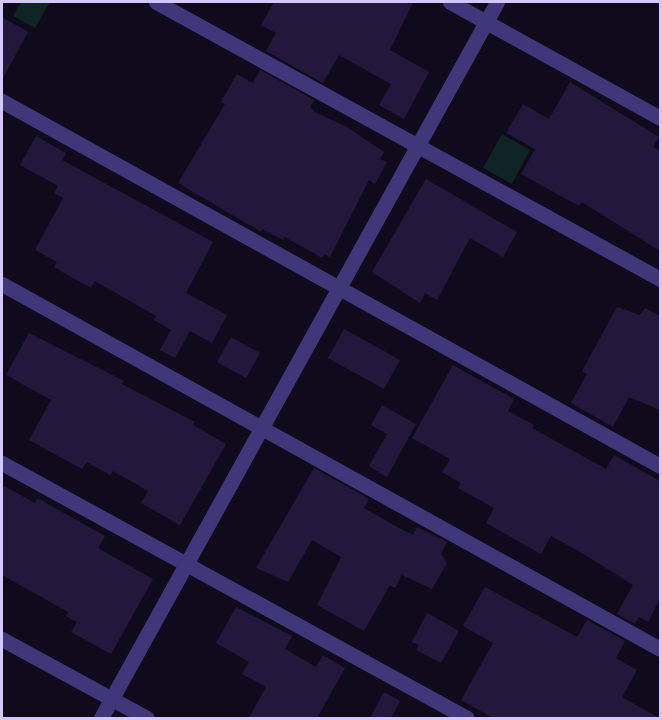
<!DOCTYPE html>
<style>
body{margin:0}
#map{position:relative;width:662px;height:720px;overflow:hidden;background:#100b1c;font-family:"Nunito Sans",sans-serif}
div>[style]{position:absolute}
.green>*{inset:0;background:#0f2425}
.building>*{inset:0;background:#23183c}
.minor>*{height:15px;margin:-7.5px;padding:0 7.5px;transform-origin:7.5px;border-radius:7.5px;background:#40377a}
.tertiary>*{height:15px;margin:-7.5px;padding:0 7.5px;transform-origin:7.5px;border-radius:7.5px;background:#40377a}
span{translate:-50% -50%;white-space:nowrap;text-align:center;line-height:1.15;-webkit-text-stroke:6px #100b1c;paint-order:stroke}
.frame{position:absolute;inset:0;border:3px solid #d3c7fe;pointer-events:none}
</style>
<div id="map">
<div class="green">
<div style="clip-path:polygon(21px 2px,50px 2px,35px 28px,13px 16px)"></div>
<div style="clip-path:polygon(502px 134px,530px 150px,512px 184px,483px 168px)"></div>
</div>
<div class="building">
<div style="clip-path:polygon(274px 2px,413px 2px,390px 50px,429px 72px,404px 119px,379px 105px,391px 84px,339px 55px,323px 83px,266px 51px,276px 33px,261px 25px)"></div>
<div style="clip-path:polygon(2px 17px,28px 32px,2px 80px)"></div>
<div style="clip-path:polygon(260px 70px,314px 100px,310px 107px,315px 112px,347px 127px,384px 152px,380px 159px,387px 162px,375px 184px,369px 180px,330px 257px,325px 254px,322px 258px,285px 237px,283px 240px,262px 229px,261px 232px,178px 183px,225px 104px,221px 102px,237px 74px,253px 83px)"></div>
<div style="clip-path:polygon(570px 82px,659px 137px,653px 147px,660px 151px,660px 251px,582px 202px,579px 206px,521px 174px,535px 149px,506px 133px,523px 104px,549px 119px)"></div>
<div style="clip-path:polygon(36px 136px,66px 153px,62px 160px,213px 242px,186px 293px,227px 315px,212px 343px,190px 331px,175px 358px,160px 350px,171px 330px,154px 320px,156px 316px,95px 281px,91px 288px,71px 277px,54px 267px,57px 262px,35px 250px,63px 198px,54px 193px,58px 186px,20px 165px)"></div>
<div style="clip-path:polygon(426px 179px,517px 232px,503px 257px,470px 238px,437px 300px,425px 293px,420px 303px,372px 272px)"></div>
<div style="clip-path:polygon(617px 307px,640px 315px,645px 308px,660px 316px,660px 410px,629px 397px,613px 427px,571px 403px,587px 374px,582px 371px)"></div>
<div style="clip-path:polygon(344px 329px,400px 360px,384px 389px,328px 358px)"></div>
<div style="clip-path:polygon(29px 333px,124px 381px,122px 384px,195px 422px,193px 425px,226px 444px,180px 525px,141px 503px,148px 491px,113px 471px,110px 475px,87px 462px,82px 469px,29px 440px,51px 400px,6px 375px)"></div>
<div style="clip-path:polygon(231px 337px,260px 353px,246px 378px,217px 362px)"></div>
<div style="clip-path:polygon(453px 365px,514px 399px,508px 411px,534px 425px,532px 428px,606px 469px,614px 455px,660px 481px,660px 598px,648px 622px,639px 617px,635px 624px,617px 614px,633px 585px,582px 553px,551px 536px,541px 554px,486px 523px,494px 508px,458px 488px,461px 483px,442px 472px,450px 459px,412px 438px)"></div>
<div style="clip-path:polygon(382px 405px,416px 424px,387px 477px,369px 466px,387px 434px,371px 425px)"></div>
<div style="clip-path:polygon(314px 468px,369px 499px,364px 508px,399px 528px,413px 535px,417px 527px,447px 542px,441px 554px,447px 563px,432px 589px,402px 575px,395px 588px,390px 585px,364px 631px,317px 605px,341px 557px,312px 540px,288px 582px,256px 568px)"></div>
<div style="clip-path:polygon(2px 485px,35px 503px,37px 498px,105px 536px,98px 548px,153px 579px,111px 654px,71px 632px,77px 622px,66px 616px,68px 612px,2px 575px)"></div>
<div style="clip-path:polygon(485px 587px,577px 637px,587px 620px,625px 641px,616px 658px,637px 670px,622px 697px,659px 718px,493px 718px,461px 700px,493px 643px,463px 626px)"></div>
<div style="clip-path:polygon(236px 607px,292px 636px,285px 649px,316px 667px,323px 655px,345px 668px,317px 718px,249px 718px,266px 687px,242px 674px,249px 662px,216px 643px)"></div>
<div style="clip-path:polygon(427px 613px,459px 631px,441px 663px,416px 650px,419px 645px,412px 642px)"></div>
<div style="clip-path:polygon(384px 692px,400px 701px,391px 718px,370px 718px)"></div>
</div>
<div class="minor">
<div style="left:156px;top:2px;width:575px;rotate:28.79deg"></div>
<div style="left:450px;top:2px;width:240px;rotate:28.9deg"></div>
<div style="left:2px;top:101px;width:752px;rotate:29.02deg"></div>
<div style="left:2px;top:284px;width:752px;rotate:29.02deg"></div>
<div style="left:2px;top:463px;width:530px;rotate:28.74deg"></div>
<div style="left:101px;top:718px;width:818px;rotate:-61.05deg"></div>
</div>
<div class="tertiary">
<div style="left:2px;top:639px;width:165px;rotate:28.6deg"></div>
</div>
<div class="frame"></div>
</div>
